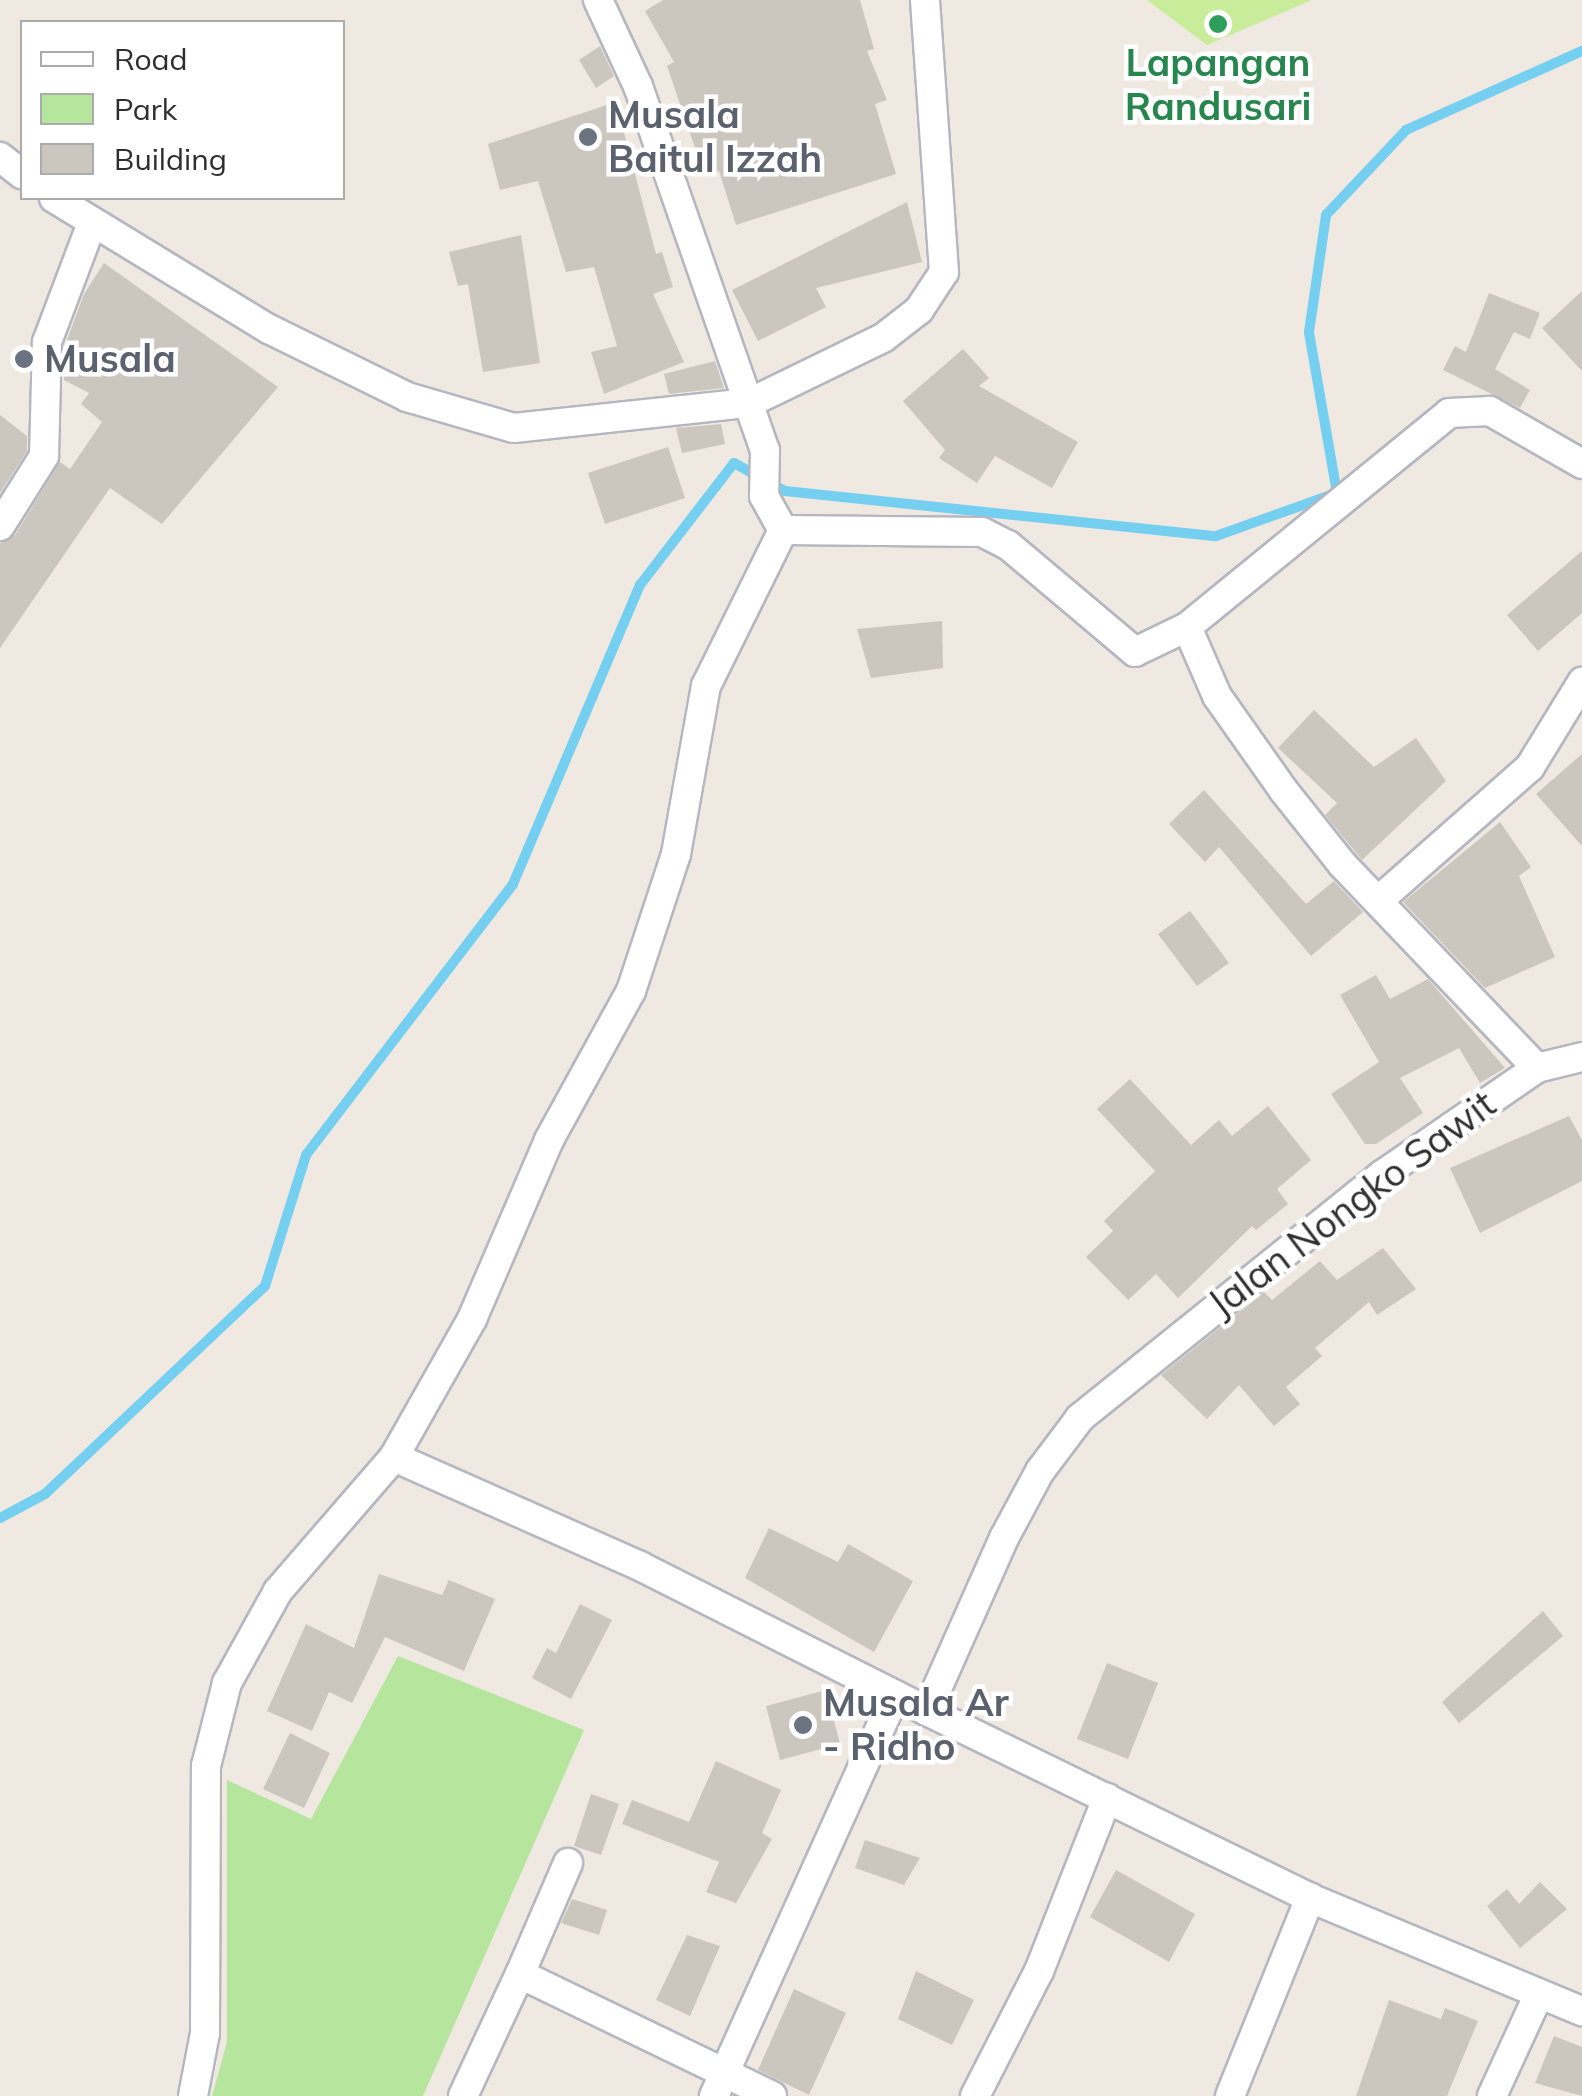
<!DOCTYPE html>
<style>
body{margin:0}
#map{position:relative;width:1582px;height:2096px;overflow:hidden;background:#efe9e1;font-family:Mulish,sans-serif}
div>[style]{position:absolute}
.green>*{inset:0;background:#b6e59e}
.pitch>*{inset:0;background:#c9ec9a}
.stream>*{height:10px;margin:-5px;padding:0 5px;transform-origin:5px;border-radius:5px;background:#75cff0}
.building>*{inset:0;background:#cbc7bf}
.roads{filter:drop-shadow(2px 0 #b4b7c1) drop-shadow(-2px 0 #b4b7c1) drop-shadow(0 2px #b4b7c1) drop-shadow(0 -2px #b4b7c1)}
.minor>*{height:28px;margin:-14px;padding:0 14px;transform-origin:14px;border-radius:14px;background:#fff}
.dots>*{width:28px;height:28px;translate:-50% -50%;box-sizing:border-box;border:5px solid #fff;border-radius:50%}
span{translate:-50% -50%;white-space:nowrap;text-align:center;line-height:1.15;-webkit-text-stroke:9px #fff;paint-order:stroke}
.leisure-label{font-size:38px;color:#27864d;font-weight:700}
.worship-label{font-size:38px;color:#5b616d;font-weight:700}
.left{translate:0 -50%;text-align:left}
.street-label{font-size:38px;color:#2e2e2e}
.legend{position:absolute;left:20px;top:20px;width:325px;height:180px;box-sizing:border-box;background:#fff;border:2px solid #ababab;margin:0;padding:12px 18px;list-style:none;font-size:30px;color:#2e2e2e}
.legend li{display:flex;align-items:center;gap:20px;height:50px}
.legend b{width:50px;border:2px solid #ababab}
</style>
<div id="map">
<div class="green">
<div style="clip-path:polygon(398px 1656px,584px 1730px,423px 2096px,212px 2096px,227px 2042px,227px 1780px,311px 1819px)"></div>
</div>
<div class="pitch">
<div style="clip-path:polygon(1147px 0,1312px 0,1207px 45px)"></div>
</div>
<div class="stream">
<div style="left:0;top:1518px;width:51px;rotate:-28.1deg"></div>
<div style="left:45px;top:1494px;width:303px;rotate:-43.4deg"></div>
<div style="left:265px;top:1286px;width:137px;rotate:-72.6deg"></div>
<div style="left:306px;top:1155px;width:341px;rotate:-52.6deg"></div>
<div style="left:513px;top:884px;width:325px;rotate:-67deg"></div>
<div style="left:640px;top:585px;width:154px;rotate:-52.4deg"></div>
<div style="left:734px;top:463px;width:58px;rotate:28.8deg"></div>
<div style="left:785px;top:491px;width:433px;rotate:6deg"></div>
<div style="left:1216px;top:536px;width:128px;rotate:-19.6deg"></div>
<div style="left:1337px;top:493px;width:163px;rotate:-99.9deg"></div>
<div style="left:1309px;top:332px;width:118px;rotate:-81.7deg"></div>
<div style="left:1326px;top:215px;width:117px;rotate:-46.7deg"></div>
<div style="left:1406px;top:130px;width:193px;rotate:-24.2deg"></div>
</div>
<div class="building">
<div style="clip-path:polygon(663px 0,860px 0,874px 49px,867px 51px,887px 100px,875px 104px,896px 174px,736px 225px,719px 171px,705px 177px,667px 66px,674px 62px,645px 11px)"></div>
<div style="clip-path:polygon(600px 46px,614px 76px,596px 88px,579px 60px)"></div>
<div style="clip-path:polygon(616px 102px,656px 254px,662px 252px,673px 287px,653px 294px,684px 362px,604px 394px,591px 352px,617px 346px,594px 267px,566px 272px,538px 181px,500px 190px,488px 144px)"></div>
<div style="clip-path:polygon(907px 202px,922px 262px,816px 288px,826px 307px,758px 341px,732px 290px)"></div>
<div style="clip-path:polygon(521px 235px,540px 363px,483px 372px,468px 284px,458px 286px,449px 252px)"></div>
<div style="clip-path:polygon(104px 263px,278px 387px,162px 524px,110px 488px,0 648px,0 543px,15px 535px,60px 462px,70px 469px,102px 422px,81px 404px,89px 393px,64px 380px,64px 348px,84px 294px)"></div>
<div style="clip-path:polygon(1582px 291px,1582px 371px,1542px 328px)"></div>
<div style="clip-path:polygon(1489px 293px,1540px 313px,1530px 339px,1514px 332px,1495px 369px,1530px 390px,1520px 408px,1443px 370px,1455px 346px,1466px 352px)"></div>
<div style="clip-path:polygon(963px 349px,989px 378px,979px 386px,1078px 442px,1052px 488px,995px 456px,977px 483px,939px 458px,945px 450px,903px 401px)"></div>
<div style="clip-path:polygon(715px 361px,724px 388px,669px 394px,664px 374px)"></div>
<div style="clip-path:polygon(0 415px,27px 436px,27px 451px,0 493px)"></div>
<div style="clip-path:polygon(721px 424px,725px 444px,682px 453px,676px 428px)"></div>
<div style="clip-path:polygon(668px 447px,685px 498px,605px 524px,588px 473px)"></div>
<div style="clip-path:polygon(1582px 551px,1582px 613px,1538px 651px,1507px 615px)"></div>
<div style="clip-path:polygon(942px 621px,943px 668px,871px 678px,857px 629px)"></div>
<div style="clip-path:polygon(1314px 710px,1374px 767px,1416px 738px,1446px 781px,1362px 860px,1325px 815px,1337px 803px,1278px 748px)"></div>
<div style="clip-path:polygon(1582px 754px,1582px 846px,1536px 794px)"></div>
<div style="clip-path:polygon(1204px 790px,1306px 904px,1334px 881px,1363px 912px,1311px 956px,1219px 847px,1205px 862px,1169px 824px)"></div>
<div style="clip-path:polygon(1500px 822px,1531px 867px,1519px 876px,1555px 957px,1485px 988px,1403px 902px)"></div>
<div style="clip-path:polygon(1190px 911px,1229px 963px,1197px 986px,1158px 934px)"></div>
<div style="clip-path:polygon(1376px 975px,1390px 999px,1428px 979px,1505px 1068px,1480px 1083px,1459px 1048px,1400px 1078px,1423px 1113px,1376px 1144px,1365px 1144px,1331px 1094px,1379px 1062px,1340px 995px)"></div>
<div style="clip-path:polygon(1130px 1079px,1191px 1145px,1219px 1120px,1232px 1136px,1268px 1106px,1311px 1160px,1277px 1189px,1288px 1204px,1256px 1230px,1252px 1226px,1178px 1298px,1156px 1274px,1128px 1300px,1086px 1257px,1113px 1231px,1104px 1221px,1155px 1171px,1097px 1109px)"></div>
<div style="clip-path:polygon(1569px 1116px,1582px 1140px,1582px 1181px,1480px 1233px,1450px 1168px)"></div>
<div style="clip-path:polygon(1383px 1248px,1416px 1289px,1377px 1315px,1369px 1302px,1315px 1348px,1322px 1356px,1286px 1387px,1300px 1404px,1274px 1426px,1239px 1385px,1207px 1419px,1161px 1375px,1264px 1292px,1272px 1300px,1320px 1261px,1337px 1280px)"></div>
<div style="clip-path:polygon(769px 1528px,838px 1562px,848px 1544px,913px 1581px,874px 1652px,745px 1578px)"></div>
<div style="clip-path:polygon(379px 1574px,442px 1595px,449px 1580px,495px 1599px,464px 1671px,385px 1637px,352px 1703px,329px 1692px,312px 1731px,267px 1711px,306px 1624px,354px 1648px)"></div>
<div style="clip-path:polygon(580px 1604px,612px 1620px,571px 1699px,532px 1678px,547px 1648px,556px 1653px)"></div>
<div style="clip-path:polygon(1543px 1611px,1563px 1636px,1459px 1723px,1442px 1702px)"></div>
<div style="clip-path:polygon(1107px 1663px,1158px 1683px,1128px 1759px,1077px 1739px)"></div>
<div style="clip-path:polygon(826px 1690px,840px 1744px,780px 1760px,766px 1706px)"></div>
<div style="clip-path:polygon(290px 1733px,330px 1753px,304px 1808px,263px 1789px)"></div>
<div style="clip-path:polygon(716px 1761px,781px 1790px,762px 1833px,772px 1839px,736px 1903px,706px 1892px,719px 1862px,622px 1824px,632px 1800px,689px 1822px)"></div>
<div style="clip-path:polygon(591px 1794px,619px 1804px,601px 1855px,574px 1846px)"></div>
<div style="clip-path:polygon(865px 1840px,920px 1858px,904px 1885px,855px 1868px)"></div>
<div style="clip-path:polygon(1116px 1870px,1195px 1914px,1169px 1962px,1090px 1917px)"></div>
<div style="clip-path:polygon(1540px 1882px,1567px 1909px,1520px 1948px,1487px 1906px,1507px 1889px,1519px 1904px)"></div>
<div style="clip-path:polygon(572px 1899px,607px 1910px,599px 1935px,561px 1923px)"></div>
<div style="clip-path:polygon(687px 1935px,720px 1946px,690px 2016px,656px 2000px)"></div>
<div style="clip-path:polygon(916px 1971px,974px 2000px,952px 2045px,898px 2019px)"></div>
<div style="clip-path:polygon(794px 1989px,846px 2013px,809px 2095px,758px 2070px)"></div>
<div style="clip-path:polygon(1389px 2000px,1441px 2019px,1445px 2008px,1478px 2021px,1447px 2096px,1356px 2096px)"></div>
<div style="clip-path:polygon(1554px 2036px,1582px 2047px,1582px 2096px,1535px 2083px)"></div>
</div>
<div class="roads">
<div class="minor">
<div style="left:598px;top:0;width:95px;rotate:65.1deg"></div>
<div style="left:638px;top:86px;width:386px;rotate:70.8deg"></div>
<div style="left:765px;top:450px;width:46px;rotate:91.2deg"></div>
<div style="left:764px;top:496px;width:39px;rotate:61deg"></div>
<div style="left:0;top:157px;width:28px;rotate:38deg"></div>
<div style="left:54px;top:198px;width:252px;rotate:31.4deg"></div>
<div style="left:269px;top:329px;width:154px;rotate:26.2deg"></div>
<div style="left:407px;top:397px;width:111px;rotate:16.2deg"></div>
<div style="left:514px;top:428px;width:236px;rotate:-6.1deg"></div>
<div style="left:749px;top:403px;width:149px;rotate:-25.9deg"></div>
<div style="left:883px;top:338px;width:46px;rotate:-37.9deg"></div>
<div style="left:919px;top:310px;width:45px;rotate:-56.7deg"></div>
<div style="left:944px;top:272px;width:273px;rotate:-94deg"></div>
<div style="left:0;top:526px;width:83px;rotate:-57.8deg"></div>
<div style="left:44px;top:456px;width:114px;rotate:-88.5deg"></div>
<div style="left:47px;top:342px;width:127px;rotate:-69.3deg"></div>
<div style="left:783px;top:530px;width:199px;rotate:0.6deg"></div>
<div style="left:982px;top:532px;width:29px;rotate:27deg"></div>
<div style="left:1008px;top:545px;width:166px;rotate:40.1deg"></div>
<div style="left:1135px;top:652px;width:58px;rotate:-25.7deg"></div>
<div style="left:1187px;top:627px;width:338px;rotate:-39.2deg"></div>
<div style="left:1449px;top:413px;width:41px;rotate:-2.8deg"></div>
<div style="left:1490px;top:411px;width:106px;rotate:29.9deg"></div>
<div style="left:1187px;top:627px;width:75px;rotate:66.5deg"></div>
<div style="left:1217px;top:696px;width:116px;rotate:54.8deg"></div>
<div style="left:1284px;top:791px;width:93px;rotate:51.5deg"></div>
<div style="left:1342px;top:864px;width:282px;rotate:46.3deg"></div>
<div style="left:1378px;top:901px;width:203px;rotate:-41.4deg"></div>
<div style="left:1530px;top:767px;width:100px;rotate:-58.5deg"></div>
<div style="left:1582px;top:1057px;width:46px;rotate:166.3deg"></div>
<div style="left:1537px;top:1068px;width:188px;rotate:145.4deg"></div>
<div style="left:1382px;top:1175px;width:388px;rotate:141.2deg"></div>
<div style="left:1080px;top:1418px;width:66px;rotate:127deg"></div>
<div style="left:1040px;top:1471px;width:76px;rotate:118.2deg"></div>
<div style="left:1004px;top:1538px;width:189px;rotate:114deg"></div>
<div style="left:927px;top:1711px;width:426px;rotate:26deg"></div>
<div style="left:1310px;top:1898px;width:295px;rotate:22.6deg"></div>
<div style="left:394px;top:1457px;width:269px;rotate:23.9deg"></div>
<div style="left:640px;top:1566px;width:322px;rotate:26.8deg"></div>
<div style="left:520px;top:1974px;width:121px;rotate:-66.6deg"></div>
<div style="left:193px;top:2096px;width:64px;rotate:-79.2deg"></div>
<div style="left:205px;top:2033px;width:267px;rotate:-89.8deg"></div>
<div style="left:206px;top:1766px;width:86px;rotate:-75.8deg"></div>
<div style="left:227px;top:1683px;width:105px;rotate:-61deg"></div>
<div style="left:278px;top:1591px;width:177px;rotate:-49.1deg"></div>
<div style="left:394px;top:1457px;width:159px;rotate:-60.5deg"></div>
<div style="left:472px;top:1319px;width:195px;rotate:-66.7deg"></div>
<div style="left:549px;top:1140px;width:170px;rotate:-61.2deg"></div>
<div style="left:631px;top:991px;width:144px;rotate:-71.8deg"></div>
<div style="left:676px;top:854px;width:171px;rotate:-79.9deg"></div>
<div style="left:706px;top:686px;width:174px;rotate:-63.7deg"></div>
<div style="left:463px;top:2096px;width:135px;rotate:-65deg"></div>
<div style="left:520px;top:1974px;width:280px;rotate:25.8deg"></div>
<div style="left:714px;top:2096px;width:440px;rotate:-65.7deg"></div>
<div style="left:975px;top:2096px;width:140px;rotate:-62.9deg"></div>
<div style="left:1039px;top:1971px;width:186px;rotate:-68.5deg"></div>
<div style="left:1230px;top:2096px;width:214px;rotate:-68deg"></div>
<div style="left:1492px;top:2096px;width:110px;rotate:-65.3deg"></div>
</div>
</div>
<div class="dots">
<div style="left:1218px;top:24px;background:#2e9e5b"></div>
<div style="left:588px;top:137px;background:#6b7280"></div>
<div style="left:24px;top:359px;background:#6b7280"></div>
<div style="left:803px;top:1725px;background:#6b7280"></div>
</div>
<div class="leisure-label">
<span style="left:1218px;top:85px">Lapangan<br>Randusari</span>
</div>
<div class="worship-label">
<span class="left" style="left:608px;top:137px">Musala<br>Baitul Izzah</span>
<span class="left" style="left:44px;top:359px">Musala</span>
<span class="left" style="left:823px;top:1725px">Musala Ar<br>- Ridho</span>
</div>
<div class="street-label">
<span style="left:1352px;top:1204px;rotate:-37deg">Jalan Nongko Sawit</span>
</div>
<ul class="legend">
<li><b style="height:12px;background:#fff"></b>Road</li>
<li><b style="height:28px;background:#b6e59e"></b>Park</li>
<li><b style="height:28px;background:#cbc7bf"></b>Building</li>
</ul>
</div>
